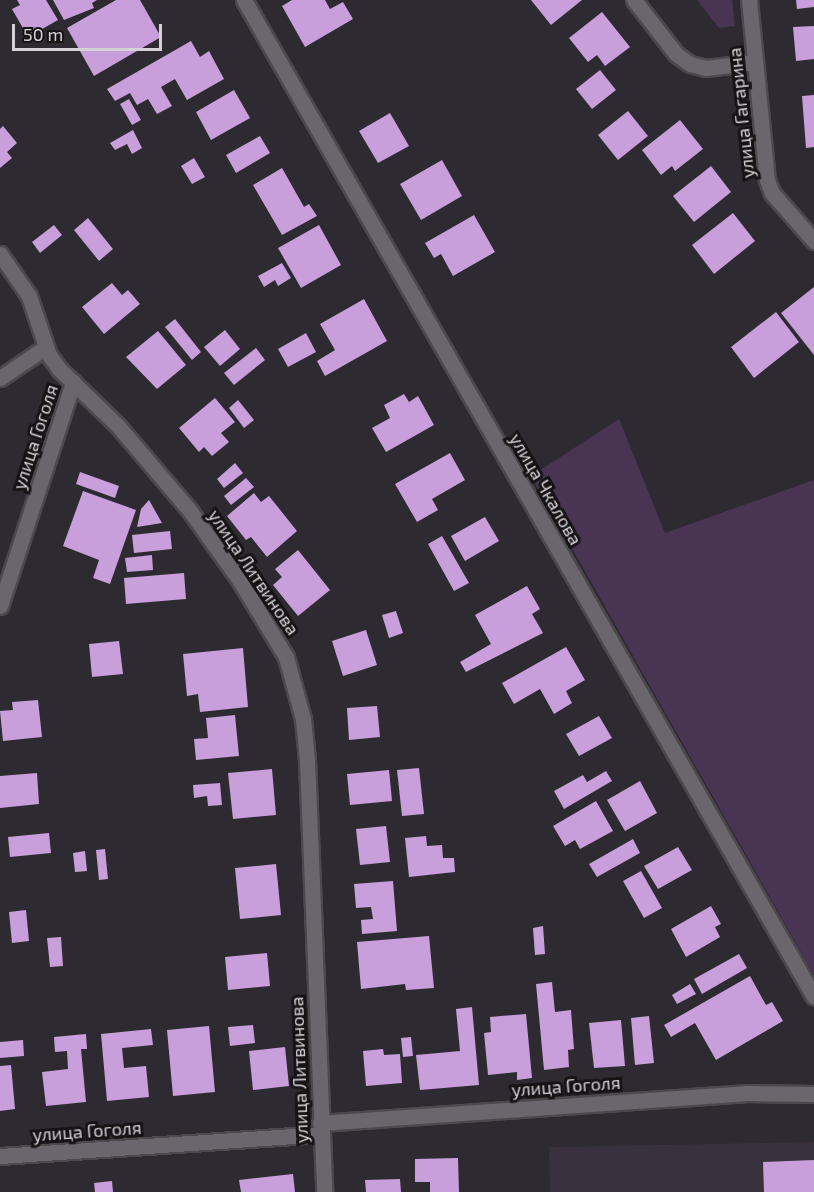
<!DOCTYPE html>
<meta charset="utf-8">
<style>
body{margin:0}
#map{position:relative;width:814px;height:1192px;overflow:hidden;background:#2e2a31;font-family:"Exo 2",sans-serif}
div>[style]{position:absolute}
.built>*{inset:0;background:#39313d}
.green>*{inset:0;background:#493453}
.building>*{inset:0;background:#c89fdb}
.roads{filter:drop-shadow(2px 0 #4c484e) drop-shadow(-2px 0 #4c484e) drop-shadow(0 2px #4c484e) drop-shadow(0 -2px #4c484e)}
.minor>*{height:15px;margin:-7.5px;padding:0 7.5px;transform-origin:7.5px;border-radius:7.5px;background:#6b666e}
span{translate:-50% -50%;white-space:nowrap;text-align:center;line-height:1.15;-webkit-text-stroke:6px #151316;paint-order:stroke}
.street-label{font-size:18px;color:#d5d2d7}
.scale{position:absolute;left:12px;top:24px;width:150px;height:27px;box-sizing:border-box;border:3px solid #d5d2d7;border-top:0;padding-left:8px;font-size:18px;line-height:21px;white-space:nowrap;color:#d5d2d7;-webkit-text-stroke:4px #151316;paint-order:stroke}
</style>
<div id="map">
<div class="built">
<div style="clip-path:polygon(814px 1142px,814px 1192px,550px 1192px,549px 1147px)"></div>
</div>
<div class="green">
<div style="clip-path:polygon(697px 0,732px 0,735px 26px,719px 28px)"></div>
<div style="clip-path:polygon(619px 419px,665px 533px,814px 480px,814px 975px,531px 476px)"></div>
</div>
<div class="building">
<div style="clip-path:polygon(17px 0,46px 0,58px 20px,28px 37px,12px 9px,20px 5px)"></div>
<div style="clip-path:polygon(53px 0,97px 0,92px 3px,94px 8px,64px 20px)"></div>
<div style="clip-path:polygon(116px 0,140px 0,161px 37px,94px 76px,67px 28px)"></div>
<div style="clip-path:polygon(292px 0,325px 0,330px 9px,343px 2px,353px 19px,305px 47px,282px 6px)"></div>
<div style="clip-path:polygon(531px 0,582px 0,551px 25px)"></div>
<div style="clip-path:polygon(796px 0,814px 0,814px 7px,797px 9px)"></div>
<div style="clip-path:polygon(602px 12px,630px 47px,605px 66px,597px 55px,588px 62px,569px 38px)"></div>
<div style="clip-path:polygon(814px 26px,814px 59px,796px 61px,793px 27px)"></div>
<div style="clip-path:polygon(191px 41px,200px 57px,209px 51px,224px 79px,187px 100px,175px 79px,161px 87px,172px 106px,157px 114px,148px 99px,137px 105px,130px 93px,115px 101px,107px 89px)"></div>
<div style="clip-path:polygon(600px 70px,616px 90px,592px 109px,576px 89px)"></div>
<div style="clip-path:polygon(234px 90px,250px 118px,211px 140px,196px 112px)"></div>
<div style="clip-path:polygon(814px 95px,814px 147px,806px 148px,802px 96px)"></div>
<div style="clip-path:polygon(129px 99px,141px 120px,132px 125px,120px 104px)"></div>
<div style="clip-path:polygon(628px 111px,648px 136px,618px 160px,598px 135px)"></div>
<div style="clip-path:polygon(390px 113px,409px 146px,378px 163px,359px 131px)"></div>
<div style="clip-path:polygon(680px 120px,703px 149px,675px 171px,672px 166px,661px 175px,642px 150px)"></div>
<div style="clip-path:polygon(3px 126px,17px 143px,7px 152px,12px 158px,0 168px,0 129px)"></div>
<div style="clip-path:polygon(133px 130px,142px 148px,132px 154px,127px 144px,115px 150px,110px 143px)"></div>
<div style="clip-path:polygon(260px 136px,270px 153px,236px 173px,226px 155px)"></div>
<div style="clip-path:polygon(194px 158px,205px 177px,192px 184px,181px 166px)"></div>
<div style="clip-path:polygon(442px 160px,462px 196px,421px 220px,400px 184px)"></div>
<div style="clip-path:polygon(711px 166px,731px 192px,694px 222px,673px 196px)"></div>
<div style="clip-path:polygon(282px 168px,304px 207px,309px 204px,317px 216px,282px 235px,253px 185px)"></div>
<div style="clip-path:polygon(733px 213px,755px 241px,714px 274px,692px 245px)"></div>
<div style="clip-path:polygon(474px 215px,495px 252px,453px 276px,441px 254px,434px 258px,425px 243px)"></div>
<div style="clip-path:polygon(88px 218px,113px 249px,99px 261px,74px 230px)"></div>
<div style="clip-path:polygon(54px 225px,62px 235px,40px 253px,32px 242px)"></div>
<div style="clip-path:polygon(319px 225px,341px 265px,301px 288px,278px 248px)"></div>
<div style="clip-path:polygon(282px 263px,291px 278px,278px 286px,275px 280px,264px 287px,258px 276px)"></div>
<div style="clip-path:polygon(112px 283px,122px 295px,128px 290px,140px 304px,104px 334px,82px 307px)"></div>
<div style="clip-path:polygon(814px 287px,814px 355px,781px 313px)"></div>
<div style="clip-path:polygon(364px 299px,387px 341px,325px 376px,317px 361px,335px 350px,320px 324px)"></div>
<div style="clip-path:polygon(776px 312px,799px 342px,754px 378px,731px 347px)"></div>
<div style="clip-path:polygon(175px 319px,201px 352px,192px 360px,165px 327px)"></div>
<div style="clip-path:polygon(225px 330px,240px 349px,220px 366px,204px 347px)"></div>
<div style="clip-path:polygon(158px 331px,186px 365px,157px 389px,126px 357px)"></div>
<div style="clip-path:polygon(306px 333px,316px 352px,288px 367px,278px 349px)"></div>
<div style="clip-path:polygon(256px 348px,265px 360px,234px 385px,224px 373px)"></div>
<div style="clip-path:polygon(404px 394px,409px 402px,418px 396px,434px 425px,386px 452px,372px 428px,390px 418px,384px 405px)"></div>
<div style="clip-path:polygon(215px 398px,235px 422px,221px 433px,229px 442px,212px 456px,204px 447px,199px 452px,179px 428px)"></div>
<div style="clip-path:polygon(238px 400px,254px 420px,244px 428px,229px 408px)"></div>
<div style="clip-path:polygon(450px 453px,465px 480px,432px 499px,438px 510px,417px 522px,395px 484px)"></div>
<div style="clip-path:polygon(235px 463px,243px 473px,224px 488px,217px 479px)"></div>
<div style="clip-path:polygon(80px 472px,119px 486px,115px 498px,76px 484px)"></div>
<div style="clip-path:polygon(246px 478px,254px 487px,231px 505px,224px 496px)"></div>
<div style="clip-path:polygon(83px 491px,136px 510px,110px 584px,93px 578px,99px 560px,63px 546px)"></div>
<div style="clip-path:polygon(254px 493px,261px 502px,269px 496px,297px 531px,267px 557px,251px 537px,246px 540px,227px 516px)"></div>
<div style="clip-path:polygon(149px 500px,162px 523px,137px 527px,141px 509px)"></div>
<div style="clip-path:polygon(485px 517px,499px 541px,465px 561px,451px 536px)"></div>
<div style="clip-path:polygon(170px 531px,172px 549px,134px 553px,132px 535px)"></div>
<div style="clip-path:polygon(442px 536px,469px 583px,454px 591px,428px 544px)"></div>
<div style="clip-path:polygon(298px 550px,330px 590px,298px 616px,273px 585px,282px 577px,275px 569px)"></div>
<div style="clip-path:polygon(152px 555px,153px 570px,127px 572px,125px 558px)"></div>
<div style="clip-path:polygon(184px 573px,186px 599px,126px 604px,124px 578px)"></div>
<div style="clip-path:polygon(527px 586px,540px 609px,532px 614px,543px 633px,466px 672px,460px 662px,491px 644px,475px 615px)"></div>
<div style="clip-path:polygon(396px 611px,403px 633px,389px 638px,382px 615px)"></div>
<div style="clip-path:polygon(366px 630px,377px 665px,343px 676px,332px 641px)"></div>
<div style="clip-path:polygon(119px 641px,123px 674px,92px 677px,89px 644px)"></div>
<div style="clip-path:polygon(566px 647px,585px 680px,566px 691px,572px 703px,554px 714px,540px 689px,514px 704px,502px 683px)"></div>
<div style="clip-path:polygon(243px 648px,248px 707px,200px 712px,198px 694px,187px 696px,183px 654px)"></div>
<div style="clip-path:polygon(38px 700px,42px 737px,3px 741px,0 711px,13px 710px,12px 702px)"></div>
<div style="clip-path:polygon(377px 706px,380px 737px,349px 740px,347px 708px)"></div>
<div style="clip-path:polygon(235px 715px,239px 756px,196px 760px,194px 739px,208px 738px,206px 718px)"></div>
<div style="clip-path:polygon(599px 716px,612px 738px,579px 756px,566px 734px)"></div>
<div style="clip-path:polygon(419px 768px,424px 814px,402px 816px,397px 770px)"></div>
<div style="clip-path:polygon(272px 769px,276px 815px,233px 819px,228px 773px)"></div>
<div style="clip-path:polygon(389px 770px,392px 801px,350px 805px,347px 774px)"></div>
<div style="clip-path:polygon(606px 771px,612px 781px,564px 809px,554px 791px,583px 775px,587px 782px)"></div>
<div style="clip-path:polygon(37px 773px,39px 804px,0 808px,0 776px)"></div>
<div style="clip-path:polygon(640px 781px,657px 813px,625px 831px,607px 800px)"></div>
<div style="clip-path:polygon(220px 783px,222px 805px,208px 806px,207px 796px,194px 798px,193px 785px)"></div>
<div style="clip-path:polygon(596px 801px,613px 831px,580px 849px,575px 840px,565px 846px,553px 826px)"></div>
<div style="clip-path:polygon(386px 826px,390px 862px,360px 865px,356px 829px)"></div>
<div style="clip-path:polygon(49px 833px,51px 853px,10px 857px,8px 837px)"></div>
<div style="clip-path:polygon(426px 836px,427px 846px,442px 845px,443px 858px,454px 858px,455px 872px,409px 877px,405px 838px)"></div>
<div style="clip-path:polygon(633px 839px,640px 853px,597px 877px,589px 864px)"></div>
<div style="clip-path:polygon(678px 847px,692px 870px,658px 889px,644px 866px)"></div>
<div style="clip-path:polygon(105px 849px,108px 879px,99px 880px,96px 850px)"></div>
<div style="clip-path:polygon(85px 851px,87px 871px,75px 872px,73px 853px)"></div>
<div style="clip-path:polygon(276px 864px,281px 915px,240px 919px,235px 868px)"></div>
<div style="clip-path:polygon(641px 871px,662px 908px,644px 918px,623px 881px)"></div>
<div style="clip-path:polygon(393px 881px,397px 931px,362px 934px,361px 920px,373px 919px,371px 907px,356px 908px,354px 884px)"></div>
<div style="clip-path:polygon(711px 906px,721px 924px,715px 927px,720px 937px,686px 957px,671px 929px)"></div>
<div style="clip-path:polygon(26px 910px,29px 941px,12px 943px,9px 912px)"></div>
<div style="clip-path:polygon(543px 926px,545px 954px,535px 955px,533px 928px)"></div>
<div style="clip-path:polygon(429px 936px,434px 988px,406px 990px,405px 984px,361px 989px,357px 942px)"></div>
<div style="clip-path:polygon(61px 937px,63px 966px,50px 967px,47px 938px)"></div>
<div style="clip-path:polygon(267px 953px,270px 986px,228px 990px,225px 957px)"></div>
<div style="clip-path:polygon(739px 954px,747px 968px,702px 994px,694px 979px)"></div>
<div style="clip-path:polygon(750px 976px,766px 1005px,772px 1002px,783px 1021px,716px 1060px,695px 1023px,671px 1037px,664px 1025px)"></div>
<div style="clip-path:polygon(552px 982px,555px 1012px,571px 1010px,574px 1049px,568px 1050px,569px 1067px,544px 1070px,536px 984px)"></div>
<div style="clip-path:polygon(690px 984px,696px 994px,677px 1004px,672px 995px)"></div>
<div style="clip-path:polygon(472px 1007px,479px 1085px,420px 1090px,416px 1055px,460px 1051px,456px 1009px)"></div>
<div style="clip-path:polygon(526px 1014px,532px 1078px,517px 1080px,517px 1072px,488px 1075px,484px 1033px,491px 1032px,490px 1017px)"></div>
<div style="clip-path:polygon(649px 1016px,654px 1063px,635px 1065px,631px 1018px)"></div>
<div style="clip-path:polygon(621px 1020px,625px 1066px,594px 1068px,589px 1023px)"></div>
<div style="clip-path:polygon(253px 1025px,255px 1043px,230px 1046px,228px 1027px)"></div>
<div style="clip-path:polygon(209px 1026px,215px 1092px,173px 1096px,167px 1030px)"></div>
<div style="clip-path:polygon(151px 1029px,153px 1045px,122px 1048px,124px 1068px,146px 1066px,149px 1097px,107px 1101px,101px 1034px)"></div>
<div style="clip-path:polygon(86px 1034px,87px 1049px,81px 1049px,86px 1102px,46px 1106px,42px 1072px,68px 1069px,67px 1051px,55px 1052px,54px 1037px)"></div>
<div style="clip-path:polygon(411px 1037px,413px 1056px,403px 1057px,401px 1038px)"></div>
<div style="clip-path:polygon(23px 1040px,24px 1056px,0 1058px,0 1042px)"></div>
<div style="clip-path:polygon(285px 1047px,289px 1086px,253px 1090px,249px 1051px)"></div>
<div style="clip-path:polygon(383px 1049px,384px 1055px,400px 1054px,402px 1083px,366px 1086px,363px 1051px)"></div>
<div style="clip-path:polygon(11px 1065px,15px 1109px,0 1111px,0 1066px)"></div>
<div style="clip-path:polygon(458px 1158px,459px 1192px,430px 1192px,430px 1182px,415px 1182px,415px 1159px)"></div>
<div style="clip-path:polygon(814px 1160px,814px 1192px,764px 1192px,763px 1162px)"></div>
<div style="clip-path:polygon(293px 1174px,295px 1192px,241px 1192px,239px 1180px)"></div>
<div style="clip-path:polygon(400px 1179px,401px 1192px,366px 1192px,365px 1180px)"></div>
<div style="clip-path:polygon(112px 1181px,113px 1192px,95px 1192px,94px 1183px)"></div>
</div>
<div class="roads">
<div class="minor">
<div style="left:244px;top:0;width:1148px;rotate:60.24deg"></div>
<div style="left:634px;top:0;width:68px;rotate:52.1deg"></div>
<div style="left:676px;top:54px;width:17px;rotate:36deg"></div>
<div style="left:690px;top:64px;width:16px;rotate:14deg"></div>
<div style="left:706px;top:68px;width:49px;rotate:-7deg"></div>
<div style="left:749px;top:0;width:181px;rotate:84.3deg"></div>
<div style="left:767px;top:180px;width:14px;rotate:69deg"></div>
<div style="left:772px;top:193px;width:64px;rotate:48.8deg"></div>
<div style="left:0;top:254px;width:51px;rotate:55.4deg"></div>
<div style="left:29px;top:296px;width:62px;rotate:71.3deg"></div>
<div style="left:49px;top:355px;width:17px;rotate:54deg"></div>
<div style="left:59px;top:369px;width:82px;rotate:44deg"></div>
<div style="left:118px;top:426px;width:111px;rotate:49.7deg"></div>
<div style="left:190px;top:511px;width:86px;rotate:54.5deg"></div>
<div style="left:240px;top:581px;width:89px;rotate:58.8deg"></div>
<div style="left:286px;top:657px;width:64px;rotate:74.7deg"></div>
<div style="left:303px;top:719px;width:41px;rotate:84.4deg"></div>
<div style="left:307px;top:760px;width:432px;rotate:87.7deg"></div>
<div style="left:0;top:378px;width:55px;rotate:-34deg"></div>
<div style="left:0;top:606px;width:236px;rotate:-71.9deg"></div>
<div style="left:320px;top:1123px;width:426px;rotate:-4deg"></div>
<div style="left:745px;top:1093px;width:69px;rotate:0.8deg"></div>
<div style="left:0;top:1156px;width:322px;rotate:-3.9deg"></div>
</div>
</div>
<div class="street-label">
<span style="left:741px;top:113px;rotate:-96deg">улица Гагарина</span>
<span style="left:35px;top:437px;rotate:-72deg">улица Гоголя</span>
<span style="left:546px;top:489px;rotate:60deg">улица Чкалова</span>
<span style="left:254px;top:572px;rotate:56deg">улица Литвинова</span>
<span style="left:299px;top:1070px;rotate:-92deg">улица Литвинова</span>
<span style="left:566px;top:1086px;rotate:-4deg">улица Гоголя</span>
<span style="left:87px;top:1131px;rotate:-4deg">улица Гоголя</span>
</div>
<div class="scale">50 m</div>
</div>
